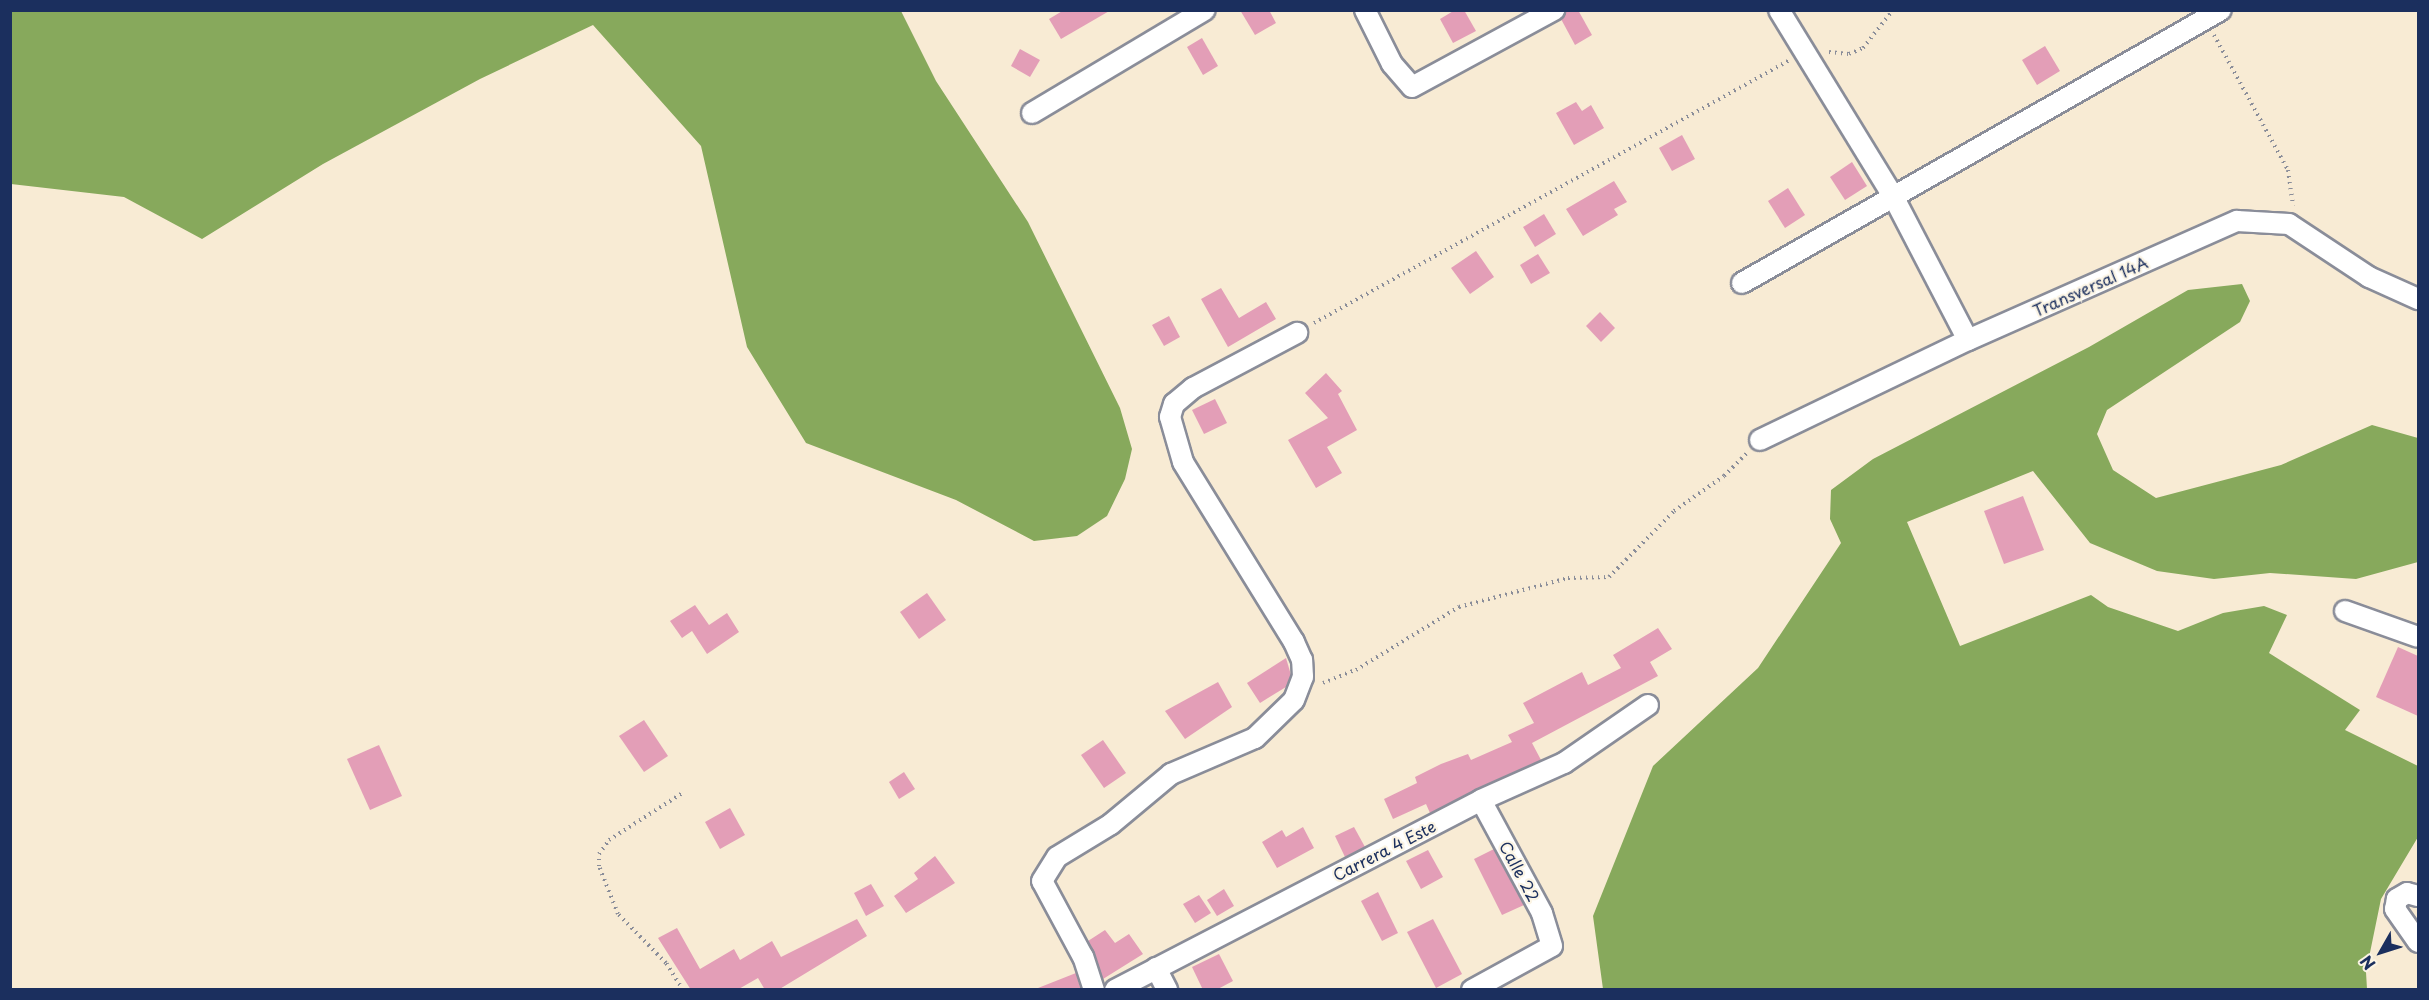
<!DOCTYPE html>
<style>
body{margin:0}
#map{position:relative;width:2429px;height:1000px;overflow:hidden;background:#f8ebd4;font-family:"Playpen Sans",sans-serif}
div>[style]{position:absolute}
.forest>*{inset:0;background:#87a95c}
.building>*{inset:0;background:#e39eb7}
.path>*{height:4px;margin-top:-2px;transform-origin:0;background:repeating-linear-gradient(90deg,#8a8d99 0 1.5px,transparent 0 6px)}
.roads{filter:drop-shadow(2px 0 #8a8d99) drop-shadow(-2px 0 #8a8d99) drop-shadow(0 2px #8a8d99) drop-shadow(0 -2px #8a8d99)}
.minor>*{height:20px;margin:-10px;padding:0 10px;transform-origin:10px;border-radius:10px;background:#fff}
span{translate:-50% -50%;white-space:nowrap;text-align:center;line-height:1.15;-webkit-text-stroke:4.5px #fcf5e5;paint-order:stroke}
.street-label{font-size:16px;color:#1b2f5e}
.frame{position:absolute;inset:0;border:12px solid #1b2f5e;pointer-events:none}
.north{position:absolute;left:2351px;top:922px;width:60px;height:60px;-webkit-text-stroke:4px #fcf5e5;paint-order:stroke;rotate:231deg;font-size:16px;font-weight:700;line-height:24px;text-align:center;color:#1b2f5e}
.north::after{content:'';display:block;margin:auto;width:21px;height:27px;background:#1b2f5e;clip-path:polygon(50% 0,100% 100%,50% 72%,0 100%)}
</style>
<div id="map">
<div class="forest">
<div style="clip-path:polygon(11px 10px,901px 11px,936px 81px,1028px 222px,1120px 408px,1132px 449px,1125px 479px,1107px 516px,1077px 536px,1034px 541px,956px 500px,806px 443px,747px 347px,701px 146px,593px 25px,480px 79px,323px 164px,202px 239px,124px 197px,11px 184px)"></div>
<div style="clip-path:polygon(2242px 284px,2250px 301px,2240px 322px,2107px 410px,2097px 434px,2113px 470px,2156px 498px,2281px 465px,2372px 425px,2418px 438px,2418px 562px,2356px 579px,2270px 573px,2214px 579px,2157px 571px,2090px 543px,2033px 471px,1907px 522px,1960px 646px,2091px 595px,2108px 607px,2178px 631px,2223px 613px,2264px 606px,2287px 615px,2269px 653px,2360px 710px,2345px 730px,2418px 766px,2418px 837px,2381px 899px,2366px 972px,2367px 989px,1603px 989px,1593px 916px,1653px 766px,1758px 668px,1841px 543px,1830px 519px,1831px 490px,1873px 459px,2089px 347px,2188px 290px)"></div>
</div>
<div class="building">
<div style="clip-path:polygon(1064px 10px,1111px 10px,1061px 39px,1049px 19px)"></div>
<div style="clip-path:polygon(1240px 10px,1269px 10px,1276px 23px,1255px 35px)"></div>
<div style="clip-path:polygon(1455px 10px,1464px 10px,1476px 31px,1453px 43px,1440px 19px)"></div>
<div style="clip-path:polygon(1566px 10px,1578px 10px,1592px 35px,1575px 45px,1561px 19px)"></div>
<div style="clip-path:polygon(1202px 38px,1218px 66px,1203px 75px,1187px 47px)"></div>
<div style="clip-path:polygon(2045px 46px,2060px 71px,2037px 85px,2022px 60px)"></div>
<div style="clip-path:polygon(1020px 49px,1040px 60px,1030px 77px,1011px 66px)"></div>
<div style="clip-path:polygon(1576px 102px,1582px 111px,1591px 105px,1604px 128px,1574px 145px,1556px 113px)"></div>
<div style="clip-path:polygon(1682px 135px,1695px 159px,1672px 171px,1659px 148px)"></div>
<div style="clip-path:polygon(1852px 162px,1867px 186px,1845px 200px,1830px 177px)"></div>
<div style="clip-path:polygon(1614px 181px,1627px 202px,1614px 209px,1618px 215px,1583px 236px,1566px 209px)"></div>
<div style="clip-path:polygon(1788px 188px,1805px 215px,1785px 228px,1768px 201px)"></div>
<div style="clip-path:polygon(1544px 214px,1556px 234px,1535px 247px,1523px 227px)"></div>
<div style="clip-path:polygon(1476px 251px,1494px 277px,1470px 294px,1451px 268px)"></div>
<div style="clip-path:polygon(1538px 254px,1550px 273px,1531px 284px,1520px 265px)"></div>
<div style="clip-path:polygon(1221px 288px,1239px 318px,1266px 302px,1276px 319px,1228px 347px,1201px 299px)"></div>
<div style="clip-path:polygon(1600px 312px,1615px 328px,1601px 342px,1586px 326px)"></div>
<div style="clip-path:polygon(1169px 316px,1180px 337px,1164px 346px,1152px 325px)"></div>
<div style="clip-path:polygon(1326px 373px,1342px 391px,1338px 394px,1357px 430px,1327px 447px,1342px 473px,1316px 488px,1288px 440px,1328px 418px,1305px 393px)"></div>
<div style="clip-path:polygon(1215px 399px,1227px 423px,1204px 434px,1192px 410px)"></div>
<div style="clip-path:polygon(2023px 496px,2044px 550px,2004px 564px,1984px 511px)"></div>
<div style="clip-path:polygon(927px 593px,946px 620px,919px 639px,900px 612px)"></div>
<div style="clip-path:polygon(695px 605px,709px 625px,727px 613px,739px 632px,707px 654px,692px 631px,682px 638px,670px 621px)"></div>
<div style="clip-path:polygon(1658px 628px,1672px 649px,1650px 662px,1658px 676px,1532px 743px,1541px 760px,1430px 813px,1426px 804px,1393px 819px,1384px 799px,1417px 783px,1415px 777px,1441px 764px,1468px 754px,1471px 760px,1512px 742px,1508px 735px,1534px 723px,1523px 703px,1582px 672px,1588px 685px,1621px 668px,1613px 655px)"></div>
<div style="clip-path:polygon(2398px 647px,2418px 656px,2418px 716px,2376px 697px)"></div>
<div style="clip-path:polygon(1286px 658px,1291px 675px,1286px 687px,1260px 703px,1247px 683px)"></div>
<div style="clip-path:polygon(1218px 682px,1232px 707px,1185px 739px,1165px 711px)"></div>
<div style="clip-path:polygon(644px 720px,668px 756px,644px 772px,619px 736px)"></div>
<div style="clip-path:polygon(1103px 740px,1126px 773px,1104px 788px,1081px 755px)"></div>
<div style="clip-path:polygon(379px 745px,402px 796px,370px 810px,347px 759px)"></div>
<div style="clip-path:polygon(904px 772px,915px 789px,899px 799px,889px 782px)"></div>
<div style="clip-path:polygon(730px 808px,745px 835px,720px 849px,705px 822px)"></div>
<div style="clip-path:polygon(1303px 827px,1314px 848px,1277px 868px,1262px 842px,1282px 830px,1286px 837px)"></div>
<div style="clip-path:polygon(1354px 827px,1365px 847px,1345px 857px,1335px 836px)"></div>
<div style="clip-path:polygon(1494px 849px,1524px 905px,1502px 915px,1474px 859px)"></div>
<div style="clip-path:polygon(1428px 850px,1443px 877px,1421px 889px,1406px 861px)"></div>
<div style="clip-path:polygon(935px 856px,955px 883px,906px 913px,894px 896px,918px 879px,914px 873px)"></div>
<div style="clip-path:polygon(871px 884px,884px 906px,866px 916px,854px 893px)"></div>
<div style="clip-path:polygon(1224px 889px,1234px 906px,1217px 916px,1207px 900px)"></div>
<div style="clip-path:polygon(1378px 892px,1398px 933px,1382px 941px,1361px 901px)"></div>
<div style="clip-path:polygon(1199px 895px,1211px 913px,1195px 923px,1183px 904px)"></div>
<div style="clip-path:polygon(857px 919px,867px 936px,778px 990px,765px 990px,758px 978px,737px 990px,691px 990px,658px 938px,677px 928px,700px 969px,734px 949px,740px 960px,772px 941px,781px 957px)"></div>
<div style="clip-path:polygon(1433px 919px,1462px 974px,1436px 988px,1407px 932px)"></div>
<div style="clip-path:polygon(1105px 930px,1115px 943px,1129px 934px,1143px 954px,1103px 979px,1088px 941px)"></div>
<div style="clip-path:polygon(1219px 954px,1233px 981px,1216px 990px,1203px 990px,1192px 967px)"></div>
<div style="clip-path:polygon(1076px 973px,1081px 990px,1038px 990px,1038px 988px)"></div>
</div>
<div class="path">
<div style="left:2214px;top:35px;width:154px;rotate:61.3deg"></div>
<div style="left:2288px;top:170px;width:36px;rotate:82deg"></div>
<div style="left:1829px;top:52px;width:20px;rotate:6deg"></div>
<div style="left:1849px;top:54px;width:15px;rotate:-23deg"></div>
<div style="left:1863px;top:48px;width:48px;rotate:-51.7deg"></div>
<div style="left:1314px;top:323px;width:542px;rotate:-28.93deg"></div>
<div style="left:1323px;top:683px;width:35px;rotate:-22deg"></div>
<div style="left:1356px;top:670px;width:121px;rotate:-31.5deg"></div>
<div style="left:1459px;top:607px;width:113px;rotate:-14.9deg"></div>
<div style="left:1568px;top:578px;width:41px;rotate:-1.4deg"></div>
<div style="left:1609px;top:577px;width:93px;rotate:-45.4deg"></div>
<div style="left:1674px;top:511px;width:61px;rotate:-35deg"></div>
<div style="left:1724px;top:476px;width:33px;rotate:-45deg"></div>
<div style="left:683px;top:990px;width:32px;rotate:-122deg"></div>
<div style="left:666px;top:963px;width:69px;rotate:-134.4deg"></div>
<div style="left:618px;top:914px;width:52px;rotate:-111.6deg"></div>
<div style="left:599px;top:866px;width:12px;rotate:-90deg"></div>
<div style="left:599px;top:854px;width:17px;rotate:-54deg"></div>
<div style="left:609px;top:840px;width:89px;rotate:-32.6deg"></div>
</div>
<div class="roads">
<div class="minor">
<div style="left:1365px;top:10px;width:60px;rotate:63.4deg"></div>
<div style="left:1392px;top:64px;width:30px;rotate:49deg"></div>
<div style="left:1412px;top:87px;width:162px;rotate:-28.5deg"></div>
<div style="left:1779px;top:10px;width:218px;rotate:58.5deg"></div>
<div style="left:1893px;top:196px;width:162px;rotate:62.5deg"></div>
<div style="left:1032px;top:113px;width:201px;rotate:-30.8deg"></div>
<div style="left:1742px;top:283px;width:551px;rotate:-29.68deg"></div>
<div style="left:1760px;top:440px;width:231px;rotate:-25.7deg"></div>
<div style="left:1968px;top:340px;width:294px;rotate:-23.9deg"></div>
<div style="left:2237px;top:221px;width:52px;rotate:3.3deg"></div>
<div style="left:2289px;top:224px;width:96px;rotate:33.5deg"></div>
<div style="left:2369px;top:277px;width:54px;rotate:24.2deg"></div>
<div style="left:2345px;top:611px;width:77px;rotate:19.6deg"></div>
<div style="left:2418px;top:896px;width:11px;rotate:-165deg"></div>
<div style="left:2407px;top:893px;width:12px;rotate:149deg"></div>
<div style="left:2397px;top:899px;width:10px;rotate:101deg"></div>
<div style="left:2395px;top:909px;width:40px;rotate:55.1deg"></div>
<div style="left:1156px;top:968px;width:25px;rotate:63deg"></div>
<div style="left:1094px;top:990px;width:35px;rotate:-108deg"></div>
<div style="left:1083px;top:957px;width:86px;rotate:-118.3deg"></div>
<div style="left:1042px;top:881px;width:28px;rotate:-58deg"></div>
<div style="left:1057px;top:857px;width:63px;rotate:-31.4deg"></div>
<div style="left:1111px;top:824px;width:78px;rotate:-39.8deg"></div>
<div style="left:1171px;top:774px;width:91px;rotate:-23.2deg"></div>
<div style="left:1255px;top:738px;width:54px;rotate:-44.3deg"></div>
<div style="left:1294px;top:700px;width:25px;rotate:-69deg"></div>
<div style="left:1303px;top:677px;width:17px;rotate:-93deg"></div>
<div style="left:1302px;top:660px;width:20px;rotate:-114deg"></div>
<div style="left:1294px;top:642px;width:211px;rotate:-121.7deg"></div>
<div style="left:1183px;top:462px;width:47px;rotate:-106.1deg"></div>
<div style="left:1170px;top:417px;width:14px;rotate:-73deg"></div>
<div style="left:1174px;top:404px;width:25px;rotate:-40deg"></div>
<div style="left:1193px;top:388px;width:118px;rotate:-27.9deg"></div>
<div style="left:1115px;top:990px;width:412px;rotate:-27.4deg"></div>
<div style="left:1481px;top:800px;width:91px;rotate:-24deg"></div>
<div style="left:1564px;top:763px;width:102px;rotate:-34.6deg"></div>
<div style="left:1472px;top:990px;width:91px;rotate:-28.8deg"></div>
<div style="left:1552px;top:946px;width:34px;rotate:-107deg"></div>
<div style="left:1542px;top:913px;width:128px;rotate:-118.4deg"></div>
</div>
</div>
<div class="street-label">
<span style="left:2090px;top:286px;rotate:-24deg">Transversal 14A</span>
<span style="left:1384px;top:850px;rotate:-27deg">Carrera 4 Este</span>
<span style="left:1520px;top:871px;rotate:62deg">Calle 22</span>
</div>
<div class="frame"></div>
<div class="north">N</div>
</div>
